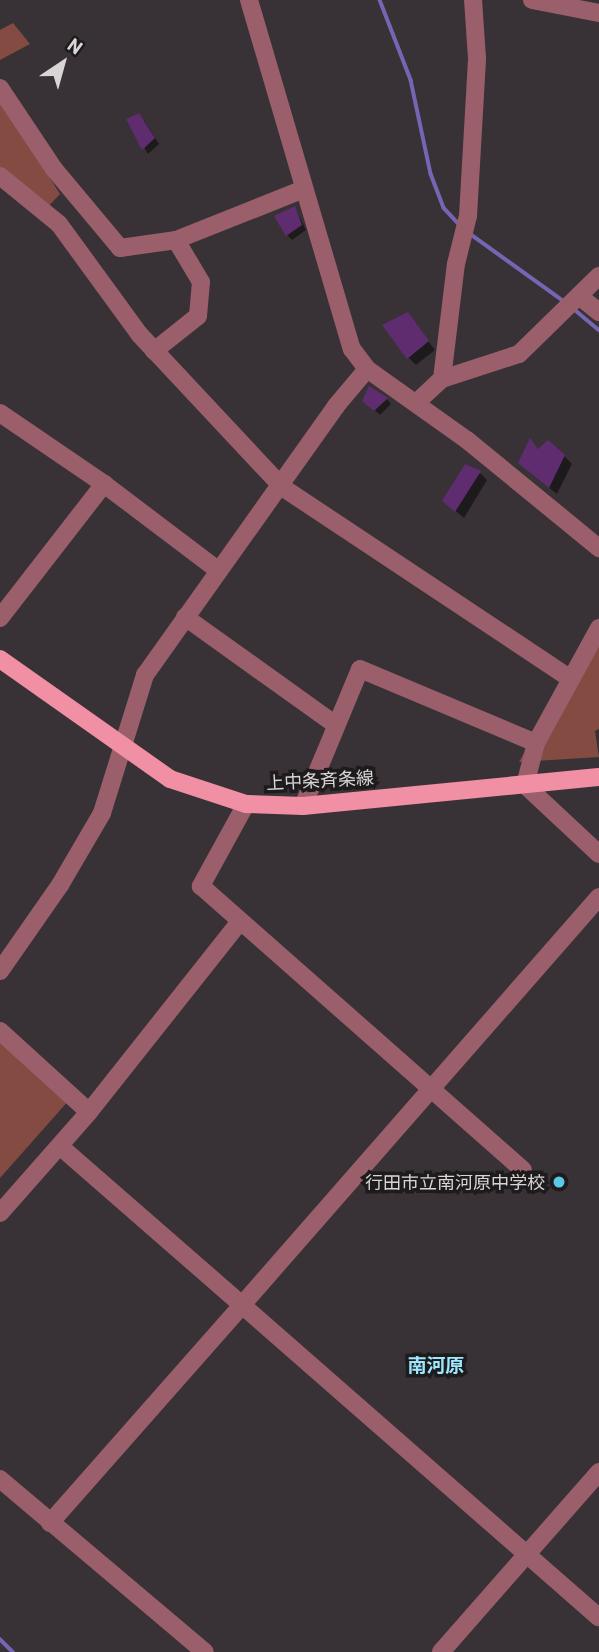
<!DOCTYPE html>
<meta charset="utf-8">
<style>
body{margin:0}
#map{position:relative;width:599px;height:1652px;overflow:hidden;background:#383236;font-family:Barlow,"Noto Sans JP",sans-serif}
div>[style]{position:absolute}
.green>*{inset:0;background:#834b42}
.shadow>*{inset:0;background:#0007}
.stream>*{height:3.5px;margin:-1.75px;padding:0 1.75px;transform-origin:1.75px;border-radius:1.75px;background:#7665b2}
.building>*{inset:0;background:#5f2d6f}
.minor>*{height:18px;margin:-9px;padding:0 9px;transform-origin:9px;border-radius:9px;background:#9b5f6c}
.major>*{height:18px;margin:-9px;padding:0 9px;transform-origin:9px;border-radius:9px;background:#f18fa5}
.dots>*{width:19px;height:19px;translate:-50% -50%;box-sizing:border-box;border:4px solid #1e1b1d;border-radius:50%}
span{translate:-50% -50%;white-space:nowrap;text-align:center;line-height:1.15;-webkit-text-stroke:7px #1e1b1d;paint-order:stroke}
.street-label{font-size:18px;color:#d9d5d7}
.poi-label{font-size:18px;color:#d9d5d7}
.right{translate:-100% -50%;text-align:right}
.neighbourhood-label{font-size:19px;color:#9de7ff;font-weight:700}
.north{position:absolute;left:28px;top:28px;width:70px;height:70px;-webkit-text-stroke:5px #1e1b1d;paint-order:stroke;rotate:36deg;font-size:19px;font-weight:700;line-height:28px;text-align:center;color:#d9d5d7}
.north::after{content:'';display:block;margin:auto;width:24px;height:32px;background:#d9d5d7;clip-path:polygon(50% 0,100% 100%,50% 72%,0 100%)}
</style>
<div id="map">
<div class="green">
<div style="clip-path:polygon(13px 23px,30px 44px,0 60px,0 30px)"></div>
<div style="clip-path:polygon(0 99px,60px 194px,44px 211px,0 175px)"></div>
<div style="clip-path:polygon(599px 619px,599px 729px,595px 731px,599px 757px,519px 762px)"></div>
<div style="clip-path:polygon(0 1037px,70px 1099px,0 1178px)"></div>
</div>
<div class="shadow">
<div style="clip-path:polygon(128px 120px,144px 120px,159px 144px,148px 154px)"></div>
<div style="clip-path:polygon(295px 208px,306px 230px,292px 240px,287px 235px)"></div>
<div style="clip-path:polygon(407px 314px,435px 350px,416px 365px,408px 357px)"></div>
<div style="clip-path:polygon(387px 399px,391px 404px,380px 415px,369px 405px)"></div>
<div style="clip-path:polygon(531px 441px,539px 450px,564px 456px,572px 464px,557px 494px,528px 471px)"></div>
<div style="clip-path:polygon(480px 473px,487px 480px,464px 518px,452px 508px)"></div>
</div>
<div class="stream">
<div style="left:380px;top:0;width:86px;rotate:68.8deg"></div>
<div style="left:411px;top:80px;width:96px;rotate:78deg"></div>
<div style="left:431px;top:174px;width:36px;rotate:69deg"></div>
<div style="left:444px;top:208px;width:25px;rotate:47deg"></div>
<div style="left:469px;top:233px;width:118px;rotate:35.7deg"></div>
<div style="left:574px;top:309px;width:33px;rotate:40deg"></div>
<div style="left:0;top:1639px;width:18px;rotate:45deg"></div>
</div>
<div class="building">
<div style="clip-path:polygon(139px 113px,155px 138px,142px 150px,126px 119px)"></div>
<div style="clip-path:polygon(295px 206px,302px 225px,286px 236px,274px 216px)"></div>
<div style="clip-path:polygon(408px 312px,429px 341px,407px 359px,382px 325px)"></div>
<div style="clip-path:polygon(369px 386px,388px 398px,374px 411px,362px 401px)"></div>
<div style="clip-path:polygon(530px 438px,538px 449px,548px 440px,565px 455px,549px 488px,518px 463px)"></div>
<div style="clip-path:polygon(465px 464px,481px 471px,455px 512px,442px 501px)"></div>
</div>
<div class="minor">
<div style="left:249px;top:0;width:364px;rotate:73.6deg"></div>
<div style="left:352px;top:349px;width:25px;rotate:53deg"></div>
<div style="left:367px;top:369px;width:123px;rotate:35.4deg"></div>
<div style="left:467px;top:440px;width:171px;rotate:39.3deg"></div>
<div style="left:532px;top:0;width:68px;rotate:11deg"></div>
<div style="left:0;top:88px;width:97px;rotate:56.3deg"></div>
<div style="left:54px;top:169px;width:103px;rotate:50.1deg"></div>
<div style="left:120px;top:248px;width:57px;rotate:-8.1deg"></div>
<div style="left:176px;top:240px;width:138px;rotate:-21.7deg"></div>
<div style="left:0;top:176px;width:76px;rotate:39.1deg"></div>
<div style="left:59px;top:224px;width:137px;rotate:53.9deg"></div>
<div style="left:140px;top:335px;width:208px;rotate:46.9deg"></div>
<div style="left:282px;top:487px;width:345px;rotate:33.6deg"></div>
<div style="left:579px;top:296px;width:26px;rotate:39deg"></div>
<div style="left:154px;top:351px;width:56px;rotate:-38.5deg"></div>
<div style="left:198px;top:316px;width:34px;rotate:-85deg"></div>
<div style="left:201px;top:282px;width:49px;rotate:-120.8deg"></div>
<div style="left:442px;top:379px;width:81px;rotate:-18deg"></div>
<div style="left:519px;top:354px;width:112px;rotate:-44.3deg"></div>
<div style="left:416px;top:403px;width:35px;rotate:-43deg"></div>
<div style="left:442px;top:379px;width:116px;rotate:-83.1deg"></div>
<div style="left:456px;top:264px;width:49px;rotate:-76deg"></div>
<div style="left:468px;top:216px;width:158px;rotate:-86.7deg"></div>
<div style="left:477px;top:58px;width:58px;rotate:-93.9deg"></div>
<div style="left:0;top:413px;width:126px;rotate:34.3deg"></div>
<div style="left:185px;top:617px;width:186px;rotate:35.6deg"></div>
<div style="left:0;top:618px;width:170px;rotate:-52.2deg"></div>
<div style="left:104px;top:484px;width:144px;rotate:37.1deg"></div>
<div style="left:599px;top:628px;width:131px;rotate:118.7deg"></div>
<div style="left:536px;top:743px;width:43px;rotate:104.7deg"></div>
<div style="left:525px;top:785px;width:101px;rotate:43deg"></div>
<div style="left:246px;top:804px;width:94px;rotate:118.8deg"></div>
<div style="left:201px;top:886px;width:429px;rotate:41.4deg"></div>
<div style="left:303px;top:806px;width:148px;rotate:-67.4deg"></div>
<div style="left:360px;top:669px;width:191px;rotate:22.8deg"></div>
<div style="left:599px;top:897px;width:542px;rotate:131.19deg"></div>
<div style="left:242px;top:1305px;width:474px;rotate:41.2deg"></div>
<div style="left:0;top:971px;width:105px;rotate:-55.1deg"></div>
<div style="left:60px;top:885px;width:83px;rotate:-59.7deg"></div>
<div style="left:102px;top:813px;width:145px;rotate:-72.7deg"></div>
<div style="left:145px;top:675px;width:330px;rotate:-54.6deg"></div>
<div style="left:336px;top:406px;width:48px;rotate:-50deg"></div>
<div style="left:0;top:1031px;width:120px;rotate:42.3deg"></div>
<div style="left:0;top:1213px;width:135px;rotate:-48.6deg"></div>
<div style="left:89px;top:1112px;width:241px;rotate:-51.6deg"></div>
<div style="left:0;top:1479px;width:268px;rotate:40.2deg"></div>
<div style="left:50px;top:1523px;width:290px;rotate:-48.6deg"></div>
<div style="left:242px;top:1305px;width:242px;rotate:-138.9deg"></div>
<div style="left:441px;top:1652px;width:240px;rotate:-48.7deg"></div>
</div>
<div class="major">
<div style="left:0;top:659px;width:208px;rotate:35.2deg"></div>
<div style="left:170px;top:779px;width:80px;rotate:18.2deg"></div>
<div style="left:246px;top:804px;width:57px;rotate:2deg"></div>
<div style="left:303px;top:806px;width:297px;rotate:-5.6deg"></div>
</div>
<div class="dots">
<div style="left:559px;top:1182px;background:#5bc8e7"></div>
</div>
<div class="street-label">
<span style="left:320px;top:780px;rotate:-3deg">上中条斉条線</span>
</div>
<div class="poi-label">
<span class="right" style="left:545px;top:1182px">行田市立南河原中学校</span>
</div>
<div class="neighbourhood-label">
<span style="left:436px;top:1365px">南河原</span>
</div>
<div class="north">N</div>
</div>
